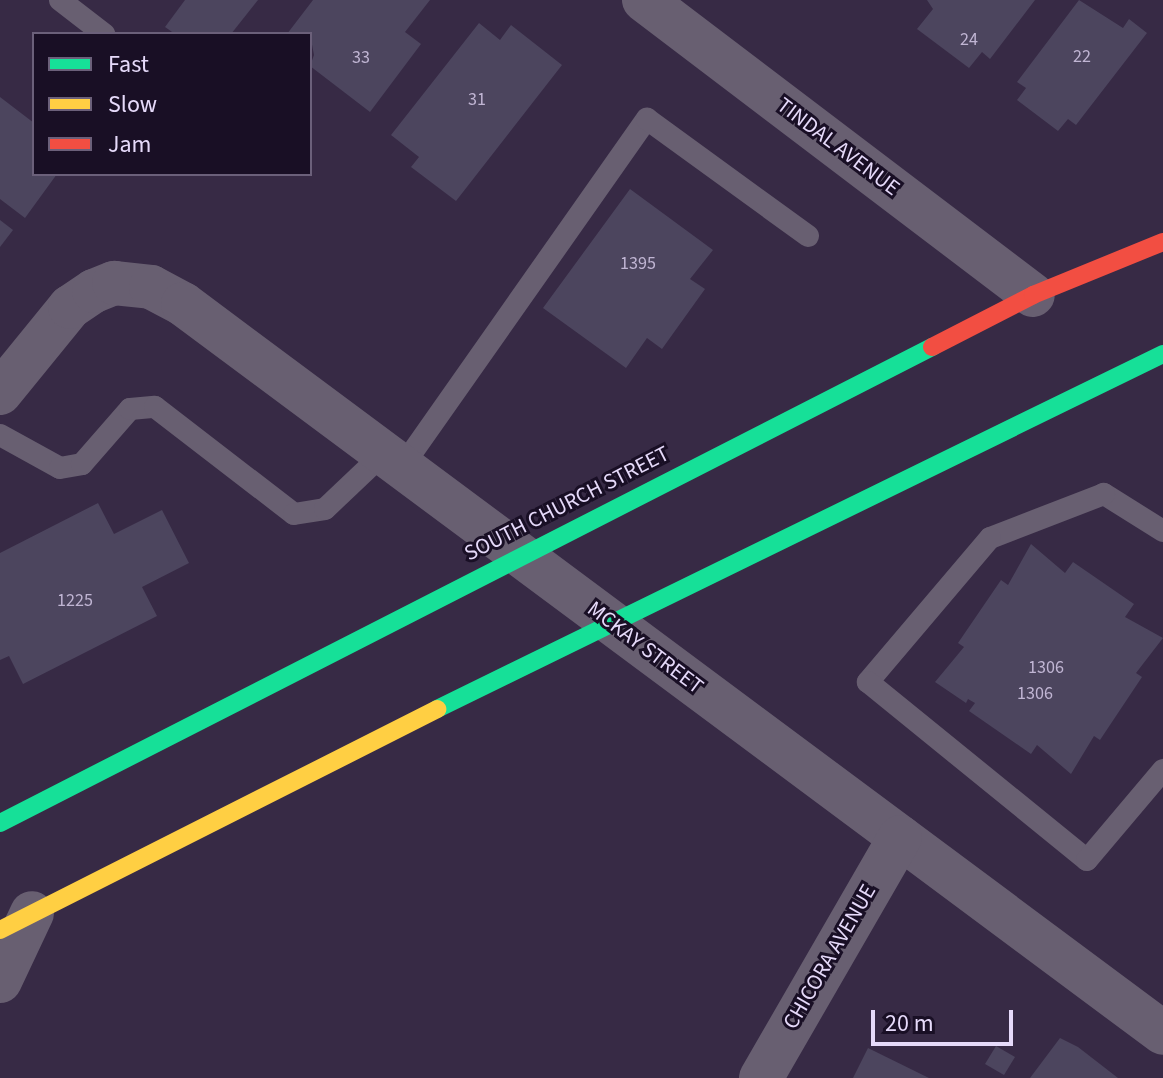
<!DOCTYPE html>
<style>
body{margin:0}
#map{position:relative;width:1163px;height:1078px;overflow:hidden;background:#372a45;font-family:"Source Sans 3",sans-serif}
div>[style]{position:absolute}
.building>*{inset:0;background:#4c455e}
.lane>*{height:22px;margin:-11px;padding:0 11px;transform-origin:11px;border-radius:11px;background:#685f71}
.street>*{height:44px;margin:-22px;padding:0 22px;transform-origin:22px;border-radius:22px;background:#685f71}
.fast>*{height:18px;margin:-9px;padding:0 9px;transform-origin:9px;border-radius:9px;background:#16e098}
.slow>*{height:18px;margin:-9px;padding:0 9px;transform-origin:9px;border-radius:9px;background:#ffcf43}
.jam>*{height:18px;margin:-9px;padding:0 9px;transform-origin:9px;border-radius:9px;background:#f24e42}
span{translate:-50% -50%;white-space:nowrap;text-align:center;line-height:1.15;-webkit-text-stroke:6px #190f25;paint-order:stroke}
.number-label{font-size:18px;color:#c0b5d3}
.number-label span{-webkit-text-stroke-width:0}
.street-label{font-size:22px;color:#e6dafa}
.legend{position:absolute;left:32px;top:32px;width:280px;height:144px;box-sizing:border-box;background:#190f25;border:2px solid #6b607a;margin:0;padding:10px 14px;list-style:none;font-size:24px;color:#e6dafa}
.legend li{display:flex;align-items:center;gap:16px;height:40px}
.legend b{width:40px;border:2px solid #6b607a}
.scale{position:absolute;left:871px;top:1010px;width:142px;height:36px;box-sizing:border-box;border:4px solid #e6dafa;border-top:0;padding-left:10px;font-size:24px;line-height:28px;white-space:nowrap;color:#e6dafa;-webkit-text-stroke:6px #190f25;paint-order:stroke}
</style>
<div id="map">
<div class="building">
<div style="clip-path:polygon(185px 0,258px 0,231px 34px,175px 34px,165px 27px)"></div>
<div style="clip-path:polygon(313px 0,430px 0,405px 32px,421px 44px,370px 112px,310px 66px,314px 55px,310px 34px,287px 34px)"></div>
<div style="clip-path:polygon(927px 0,1035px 0,990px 59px,982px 52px,969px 68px,917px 29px,933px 9px)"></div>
<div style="clip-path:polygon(1079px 0,1123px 28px,1129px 19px,1147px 33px,1076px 125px,1068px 119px,1058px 131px,1017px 100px,1026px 88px,1017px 82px)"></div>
<div style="clip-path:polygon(479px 23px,500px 40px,511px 25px,562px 65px,456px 201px,411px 167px,419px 157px,391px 135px)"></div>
<div style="clip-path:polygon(0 97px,34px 123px,34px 174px,57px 174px,25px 218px,0 199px)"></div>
<div style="clip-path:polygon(630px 189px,713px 250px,690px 279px,705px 289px,662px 349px,647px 338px,626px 368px,543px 308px)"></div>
<div style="clip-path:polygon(0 220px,13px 230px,0 247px)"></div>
<div style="clip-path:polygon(98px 503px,114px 534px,162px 510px,189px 563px,142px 587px,157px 616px,23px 684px,9px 656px,0 660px,0 553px)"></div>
<div style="clip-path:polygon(1031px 544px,1065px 573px,1073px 562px,1134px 604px,1125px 617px,1163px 638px,1136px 673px,1142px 677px,1100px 740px,1094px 736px,1071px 774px,1037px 745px,1031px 754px,969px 711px,975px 703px,968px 699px,966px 703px,935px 682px,964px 647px,958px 643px,1001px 580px,1008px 585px)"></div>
<div style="clip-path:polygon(1060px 1038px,1078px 1047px,1118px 1078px,1030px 1078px)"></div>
<div style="clip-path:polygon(996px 1046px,1015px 1057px,1004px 1075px,985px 1064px)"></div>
<div style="clip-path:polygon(868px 1048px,929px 1078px,853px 1078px)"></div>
</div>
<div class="lane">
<div style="left:60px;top:0;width:56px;rotate:37.7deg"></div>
<div style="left:0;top:435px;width:68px;rotate:28.8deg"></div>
<div style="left:60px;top:468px;width:22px;rotate:-10deg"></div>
<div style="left:82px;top:464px;width:73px;rotate:-48.9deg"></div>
<div style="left:130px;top:409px;width:25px;rotate:-5deg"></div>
<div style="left:155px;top:407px;width:175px;rotate:37.6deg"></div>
<div style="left:294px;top:514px;width:31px;rotate:-9deg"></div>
<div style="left:325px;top:509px;width:81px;rotate:-43.5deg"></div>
<div style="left:402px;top:467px;width:426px;rotate:-54.9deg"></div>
<div style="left:647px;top:119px;width:199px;rotate:36deg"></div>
<div style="left:1163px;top:531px;width:70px;rotate:-147.9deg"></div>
<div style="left:1104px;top:494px;width:122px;rotate:158.9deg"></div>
<div style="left:990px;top:538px;width:189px;rotate:130.3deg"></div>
<div style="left:868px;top:682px;width:282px;rotate:39.1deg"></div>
<div style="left:1087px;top:860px;width:118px;rotate:-49.8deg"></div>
</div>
<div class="street">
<div style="left:644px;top:0;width:488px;rotate:37.2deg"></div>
<div style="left:0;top:393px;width:111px;rotate:-50.9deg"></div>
<div style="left:70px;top:307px;width:29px;rotate:-34deg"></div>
<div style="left:94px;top:291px;width:22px;rotate:-22deg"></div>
<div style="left:114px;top:283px;width:37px;rotate:6deg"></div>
<div style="left:151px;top:287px;width:36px;rotate:28deg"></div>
<div style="left:183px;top:304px;width:1221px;rotate:36.64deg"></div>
<div style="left:0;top:981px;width:75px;rotate:-64.8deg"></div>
<div style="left:761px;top:1078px;width:278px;rotate:-60deg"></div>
</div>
<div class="fast">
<div style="left:437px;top:709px;width:808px;rotate:-26.06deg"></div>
<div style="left:0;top:823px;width:1047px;rotate:-27.05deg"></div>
</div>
<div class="slow">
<div style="left:0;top:930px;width:490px;rotate:-26.8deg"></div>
</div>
<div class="jam">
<div style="left:932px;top:347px;width:114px;rotate:-27.2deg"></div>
<div style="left:1033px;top:295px;width:140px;rotate:-22.2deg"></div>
</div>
<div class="number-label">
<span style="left:969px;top:40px">24</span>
<span style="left:1082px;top:57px">22</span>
<span style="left:361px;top:58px">33</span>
<span style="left:477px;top:100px">31</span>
<span style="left:638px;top:264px">1395</span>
<span style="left:75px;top:601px">1225</span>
<span style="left:1046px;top:668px">1306</span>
<span style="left:1035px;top:694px">1306</span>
</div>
<div class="street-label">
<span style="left:838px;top:147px;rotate:37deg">TINDAL AVENUE</span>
<span style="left:567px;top:504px;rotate:-27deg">SOUTH CHURCH STREET</span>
<span style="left:645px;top:648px;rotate:37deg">MCKAY STREET</span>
<span style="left:830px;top:957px;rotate:-60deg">CHICORA AVENUE</span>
</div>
<ul class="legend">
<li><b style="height:10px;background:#16e098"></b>Fast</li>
<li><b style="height:10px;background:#ffcf43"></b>Slow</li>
<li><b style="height:10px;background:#f24e42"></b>Jam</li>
</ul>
<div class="scale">20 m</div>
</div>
